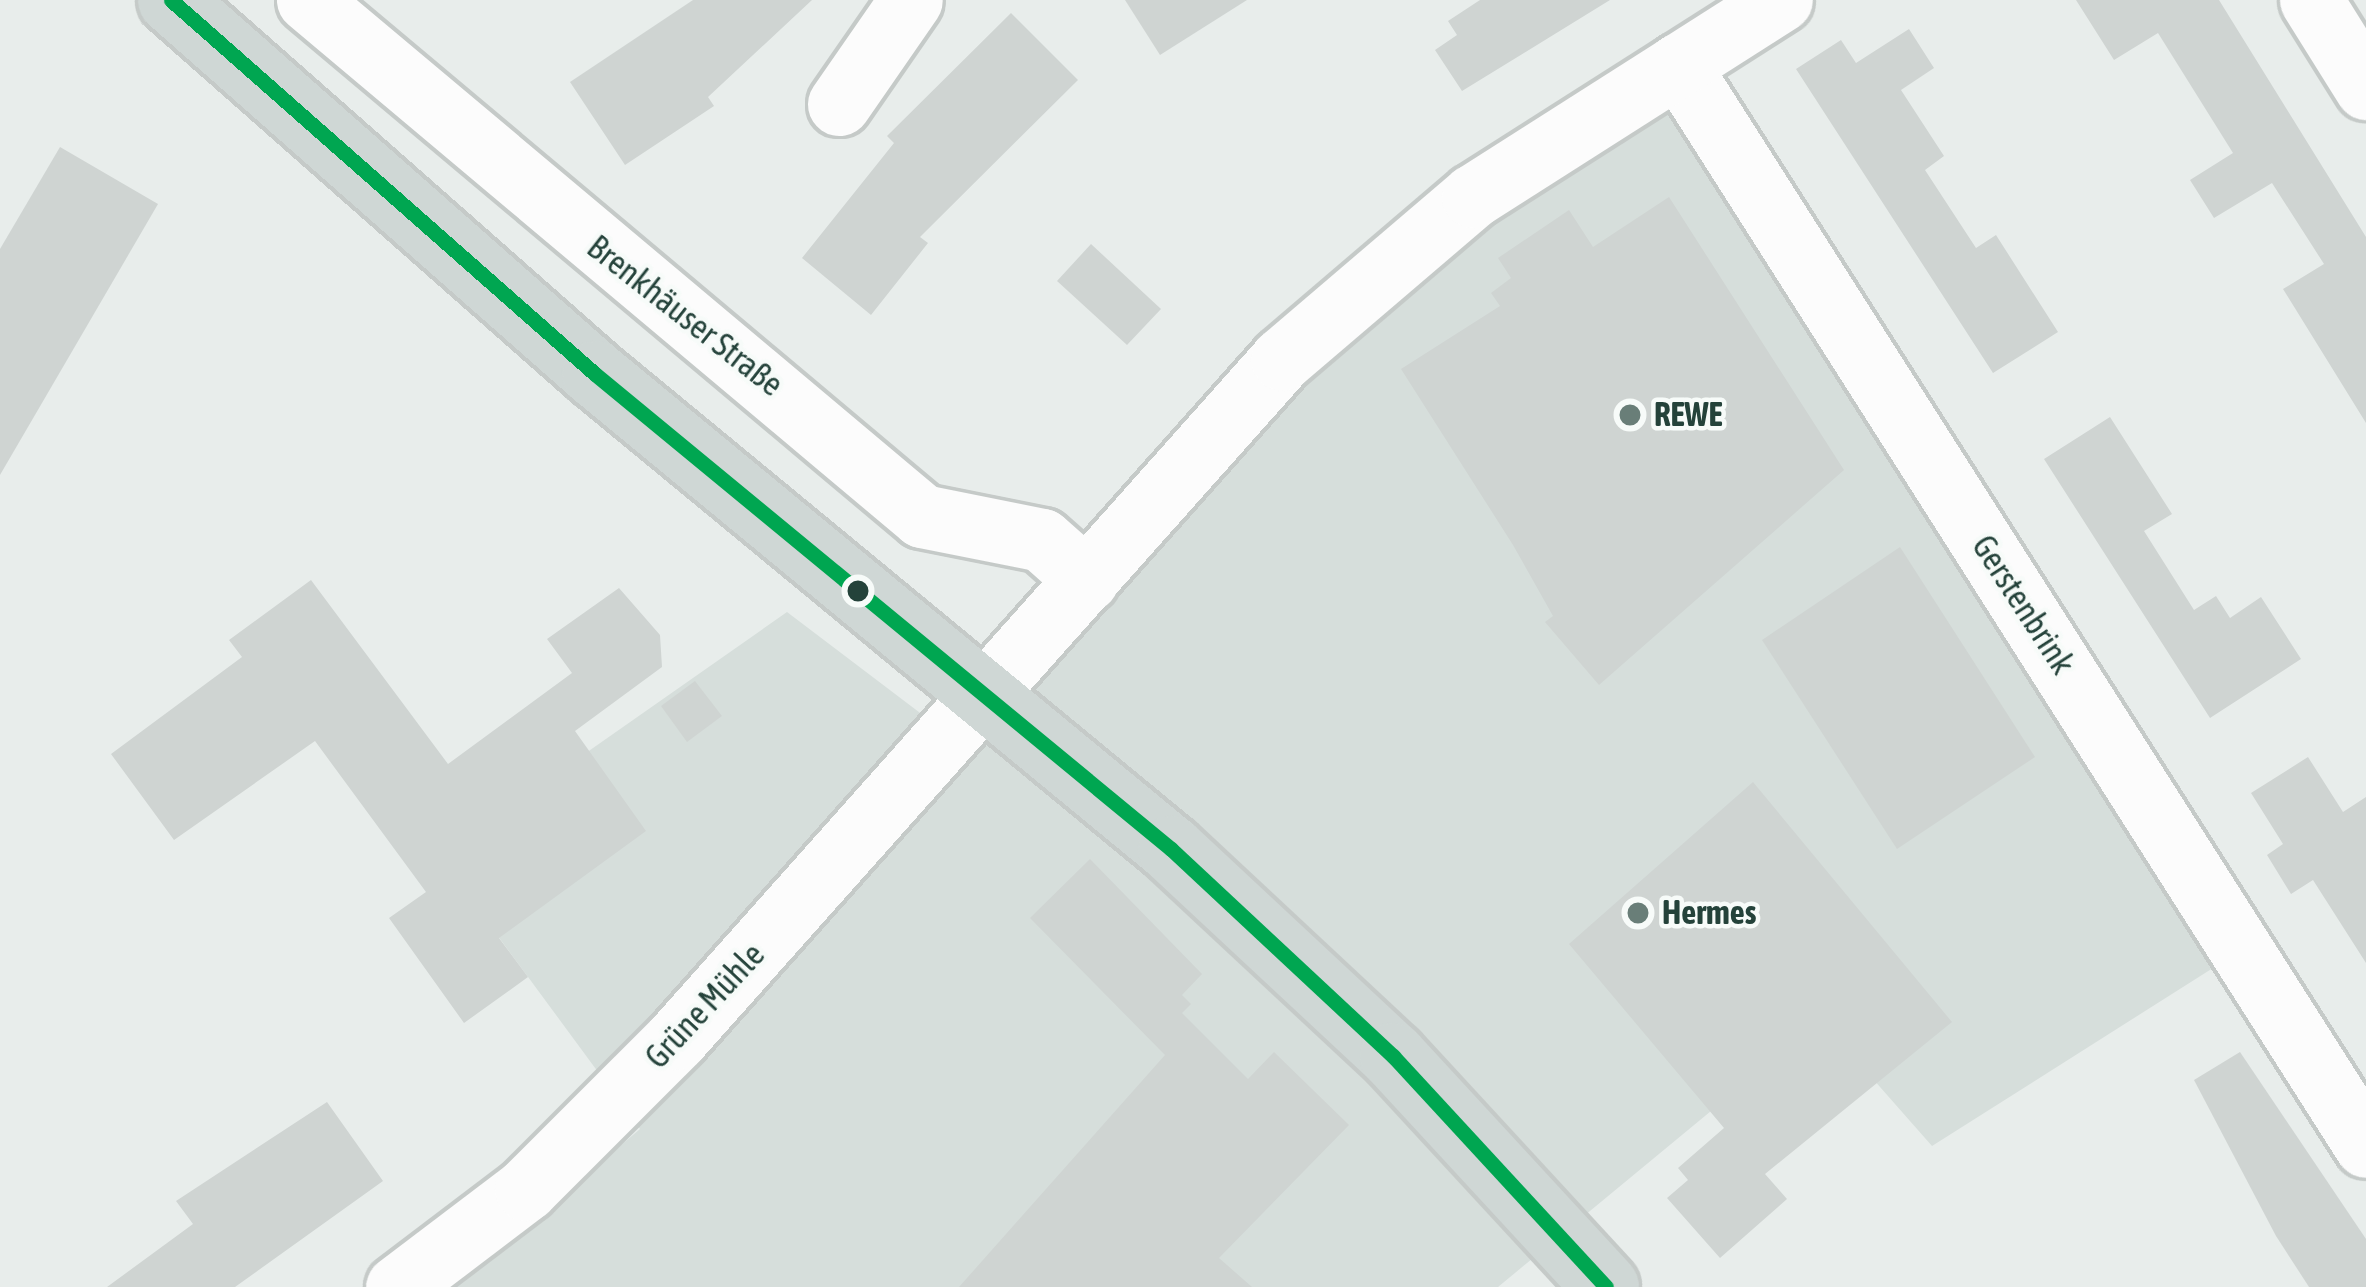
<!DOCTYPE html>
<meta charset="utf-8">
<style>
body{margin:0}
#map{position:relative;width:2366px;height:1287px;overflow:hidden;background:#e8edeb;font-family:"Asap Condensed",sans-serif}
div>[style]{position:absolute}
.built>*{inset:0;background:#d6dedb}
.building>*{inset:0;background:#cfd4d2}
.roads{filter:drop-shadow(3px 0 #c5cac8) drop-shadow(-3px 0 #c5cac8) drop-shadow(0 3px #c5cac8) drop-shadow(0 -3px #c5cac8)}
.minor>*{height:63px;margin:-31.5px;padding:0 31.5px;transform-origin:31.5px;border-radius:31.5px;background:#fcfcfc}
.major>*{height:66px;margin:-33px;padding:0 33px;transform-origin:33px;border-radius:33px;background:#cfd7d5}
.bus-1>*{height:15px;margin:-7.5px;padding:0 7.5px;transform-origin:7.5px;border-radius:7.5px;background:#00a651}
.dots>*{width:33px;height:33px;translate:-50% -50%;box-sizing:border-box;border:6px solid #f7fbf9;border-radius:50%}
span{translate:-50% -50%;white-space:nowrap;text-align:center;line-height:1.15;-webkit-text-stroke:9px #f7fbf9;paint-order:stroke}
.street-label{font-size:33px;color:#24423a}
.poi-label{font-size:33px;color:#24423a;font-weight:700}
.left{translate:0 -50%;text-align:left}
</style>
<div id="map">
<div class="built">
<div style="clip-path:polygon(1666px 107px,2213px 968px,1932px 1146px,1821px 1020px,1498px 1287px,455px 1287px,640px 1129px,439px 856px,787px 612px,965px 747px,1290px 384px,1492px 224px)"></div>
</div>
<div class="building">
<div style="clip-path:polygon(693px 0,812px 0,708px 97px,714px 106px,625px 165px,570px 82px)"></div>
<div style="clip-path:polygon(1125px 0,1247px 0,1160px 55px)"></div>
<div style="clip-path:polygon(1480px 0,1610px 0,1462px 91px,1435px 50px,1457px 35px,1448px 21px)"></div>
<div style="clip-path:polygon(2076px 0,2219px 0,2366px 237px,2366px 423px,2283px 289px,2324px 264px,2272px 183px,2214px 218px,2190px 180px,2233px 153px,2158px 33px,2114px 60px)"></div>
<div style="clip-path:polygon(1011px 13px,1078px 80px,920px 237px,928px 243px,871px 315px,802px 258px,894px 143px,887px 136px)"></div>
<div style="clip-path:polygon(1909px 29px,1934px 68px,1901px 90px,1944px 156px,1925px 170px,1976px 248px,1996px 235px,2058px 332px,1993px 373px,1796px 69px,1841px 40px,1856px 63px)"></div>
<div style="clip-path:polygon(60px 147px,158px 204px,0 475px,0 249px)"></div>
<div style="clip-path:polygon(1669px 197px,1844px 470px,1599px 685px,1545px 622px,1553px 616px,1513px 545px,1401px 369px,1500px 306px,1491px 293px,1511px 278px,1498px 258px,1569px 210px,1593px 247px)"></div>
<div style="clip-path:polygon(1091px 244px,1161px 309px,1127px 345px,1057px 281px)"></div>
<div style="clip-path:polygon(2110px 417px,2172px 514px,2144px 531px,2194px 610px,2216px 596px,2230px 618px,2261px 597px,2301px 659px,2210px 718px,2044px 459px)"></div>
<div style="clip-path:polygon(1900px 547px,2035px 757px,1897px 849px,1762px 640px)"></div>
<div style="clip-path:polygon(311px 580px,448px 764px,572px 673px,547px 639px,619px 588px,660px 635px,662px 667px,575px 731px,646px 831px,499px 938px,528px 977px,464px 1023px,389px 918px,426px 892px,315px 741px,174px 840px,111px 754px,242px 657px,229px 640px)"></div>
<div style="clip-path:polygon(695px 681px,722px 716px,687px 742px,661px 706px)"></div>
<div style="clip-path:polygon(2308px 757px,2343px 812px,2366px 797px,2366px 963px,2313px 880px,2291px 894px,2267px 855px,2283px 844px,2251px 793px)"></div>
<div style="clip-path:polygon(1753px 782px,1952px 1022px,1765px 1174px,1787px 1199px,1720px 1258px,1667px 1198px,1688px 1180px,1678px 1168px,1724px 1128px,1569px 944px)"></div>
<div style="clip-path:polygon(1090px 859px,1202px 974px,1182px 995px,1191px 1004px,1182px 1013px,1248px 1079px,1274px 1052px,1349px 1125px,1219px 1258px,1252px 1287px,959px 1287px,1165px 1055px,1030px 918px)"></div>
<div style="clip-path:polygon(2240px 1052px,2366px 1239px,2366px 1287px,2309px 1287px,2276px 1236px,2194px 1080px)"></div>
<div style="clip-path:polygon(327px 1102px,383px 1181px,235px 1287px,107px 1287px,193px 1224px,176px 1201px)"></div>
</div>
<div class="roads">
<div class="minor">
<div style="left:308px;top:0;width:802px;rotate:40.04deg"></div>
<div style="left:922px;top:516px;width:122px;rotate:11.3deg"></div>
<div style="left:1042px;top:540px;width:60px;rotate:41.6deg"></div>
<div style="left:2311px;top:0;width:104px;rotate:58deg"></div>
<div style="left:1678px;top:65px;width:1281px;rotate:57.53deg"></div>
<div style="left:839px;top:104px;width:126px;rotate:-55.3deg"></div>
<div style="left:397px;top:1287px;width:162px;rotate:-37.2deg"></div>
<div style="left:526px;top:1189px;width:214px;rotate:-45deg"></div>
<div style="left:677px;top:1038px;width:909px;rotate:-48.3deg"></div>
<div style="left:1282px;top:359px;width:251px;rotate:-40.5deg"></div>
<div style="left:1473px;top:196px;width:365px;rotate:-32.5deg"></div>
</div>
<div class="major">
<div style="left:171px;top:0;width:565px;rotate:41.41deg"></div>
<div style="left:595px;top:374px;width:747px;rotate:39.51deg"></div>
<div style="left:1171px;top:849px;width:304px;rotate:43deg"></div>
<div style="left:1393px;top:1056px;width:314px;rotate:47.3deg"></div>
</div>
</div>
<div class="bus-1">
<div style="left:171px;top:0;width:565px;rotate:41.41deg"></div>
<div style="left:595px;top:374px;width:747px;rotate:39.51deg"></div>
<div style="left:1171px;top:849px;width:304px;rotate:43deg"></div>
<div style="left:1393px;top:1056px;width:314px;rotate:47.3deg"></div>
</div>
<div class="dots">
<div style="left:1630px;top:415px;background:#697e78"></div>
<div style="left:858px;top:591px;background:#24423a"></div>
<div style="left:1638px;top:913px;background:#697e78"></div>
</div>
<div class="street-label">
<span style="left:685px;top:316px;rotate:38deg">Brenkhäuser Straße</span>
<span style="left:2023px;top:605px;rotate:57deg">Gerstenbrink</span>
<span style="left:705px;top:1006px;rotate:-47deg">Grüne Mühle</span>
</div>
<div class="poi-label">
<span class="left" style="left:1654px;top:415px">REWE</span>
<span class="left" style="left:1662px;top:913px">Hermes</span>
</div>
</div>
